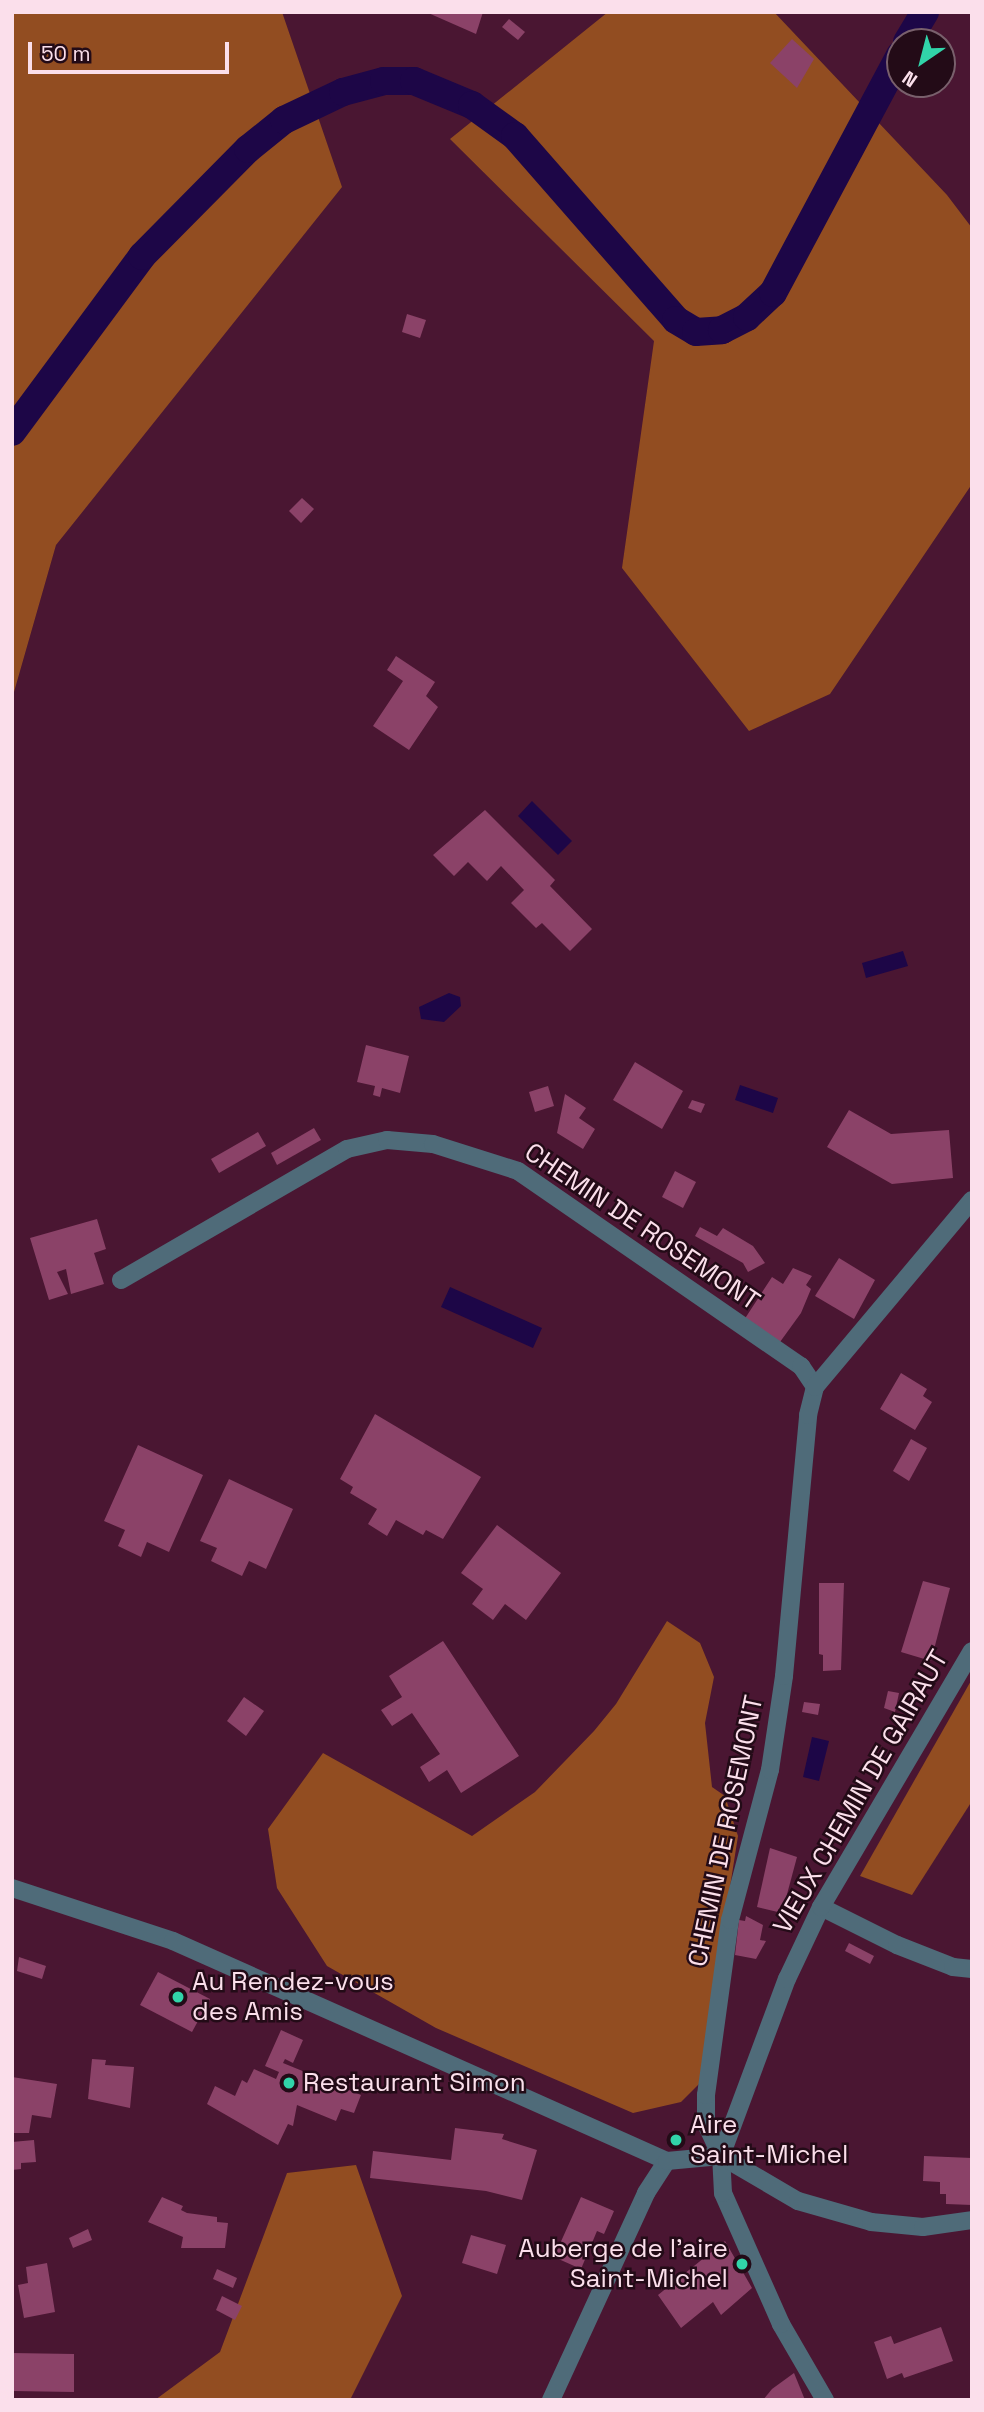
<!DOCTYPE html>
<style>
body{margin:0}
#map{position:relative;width:984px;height:2412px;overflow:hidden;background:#4a1632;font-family:"Space Grotesk",sans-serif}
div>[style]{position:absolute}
.forest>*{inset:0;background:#924d21}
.water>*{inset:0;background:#1d0647}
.canal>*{height:28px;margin:-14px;padding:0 14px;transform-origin:14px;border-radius:14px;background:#1d0647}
.building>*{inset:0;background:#8b4268}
.minor>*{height:18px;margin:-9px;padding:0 9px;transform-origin:9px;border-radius:9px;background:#4f6b79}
.tertiary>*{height:18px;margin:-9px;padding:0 9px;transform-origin:9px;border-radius:9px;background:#4f6b79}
.dots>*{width:19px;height:19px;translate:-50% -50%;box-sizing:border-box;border:4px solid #230b17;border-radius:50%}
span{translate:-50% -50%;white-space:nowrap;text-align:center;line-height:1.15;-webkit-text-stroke:5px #230b17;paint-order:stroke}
.street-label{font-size:26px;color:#fbdfeb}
.poi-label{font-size:26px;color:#fbdfeb}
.left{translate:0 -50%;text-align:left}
.right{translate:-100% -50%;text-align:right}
.frame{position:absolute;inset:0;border:14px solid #fbdfeb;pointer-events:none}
.north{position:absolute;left:886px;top:28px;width:70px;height:70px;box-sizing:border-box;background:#230b17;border:2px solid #79606c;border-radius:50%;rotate:215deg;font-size:19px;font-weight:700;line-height:28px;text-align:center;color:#fbdfeb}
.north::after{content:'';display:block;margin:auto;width:24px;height:32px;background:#31d4a9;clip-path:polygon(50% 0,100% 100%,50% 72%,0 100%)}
.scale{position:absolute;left:28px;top:42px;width:201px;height:32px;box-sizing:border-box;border:4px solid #fbdfeb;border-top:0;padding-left:9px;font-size:21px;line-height:24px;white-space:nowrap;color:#fbdfeb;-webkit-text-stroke:5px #230b17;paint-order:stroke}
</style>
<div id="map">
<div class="forest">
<div style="clip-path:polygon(12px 12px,282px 12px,342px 187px,56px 545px,12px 699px)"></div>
<div style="clip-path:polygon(608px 12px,774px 12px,947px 195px,972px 228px,972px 484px,830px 694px,749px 731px,622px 568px,654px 341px,450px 139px)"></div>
<div style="clip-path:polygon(667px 1621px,700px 1643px,714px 1677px,705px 1723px,712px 1787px,725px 1796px,738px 1836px,699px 2084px,681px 2102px,633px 2113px,436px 2028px,327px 1966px,277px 1888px,268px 1829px,323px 1753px,472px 1836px,535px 1792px,594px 1731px,616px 1704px)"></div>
<div style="clip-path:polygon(972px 1679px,972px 1801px,912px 1895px,860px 1876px)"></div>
<div style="clip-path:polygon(356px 2165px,402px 2296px,350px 2400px,155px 2400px,220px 2352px,287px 2173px)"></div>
</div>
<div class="water">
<div style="clip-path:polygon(532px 801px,572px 841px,558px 855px,518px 816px)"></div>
<div style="clip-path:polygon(903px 951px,908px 966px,866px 978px,862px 963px)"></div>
<div style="clip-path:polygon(449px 993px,460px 997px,461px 1006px,444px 1022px,421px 1019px,419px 1007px)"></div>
<div style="clip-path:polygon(740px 1085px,778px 1098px,773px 1113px,735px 1100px)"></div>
<div style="clip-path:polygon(450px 1287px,542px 1328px,533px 1348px,441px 1307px)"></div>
<div style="clip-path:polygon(812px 1737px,829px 1741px,819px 1781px,803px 1777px)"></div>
</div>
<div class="canal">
<div style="left:907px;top:42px;width:35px;rotate:-59deg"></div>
<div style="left:12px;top:432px;width:219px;rotate:-53.5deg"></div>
<div style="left:142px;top:256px;width:151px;rotate:-45.3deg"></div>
<div style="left:248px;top:149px;width:46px;rotate:-38.9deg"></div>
<div style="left:284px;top:120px;width:65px;rotate:-25.4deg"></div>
<div style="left:343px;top:92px;width:42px;rotate:-15deg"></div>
<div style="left:384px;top:81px;width:30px"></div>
<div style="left:414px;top:81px;width:63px;rotate:22.5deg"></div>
<div style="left:472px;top:105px;width:53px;rotate:35.8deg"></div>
<div style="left:515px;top:136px;width:244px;rotate:48.8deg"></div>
<div style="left:676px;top:320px;width:23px;rotate:31deg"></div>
<div style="left:696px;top:332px;width:26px;rotate:-4deg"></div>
<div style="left:722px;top:330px;width:28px;rotate:-27deg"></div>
<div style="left:747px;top:317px;width:35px;rotate:-43deg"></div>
<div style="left:773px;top:293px;width:270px;rotate:-61.9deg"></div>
</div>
<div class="building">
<div style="clip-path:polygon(426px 12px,483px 12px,476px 34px)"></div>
<div style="clip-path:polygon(509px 19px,525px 32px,518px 40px,502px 27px)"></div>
<div style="clip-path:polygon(792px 39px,814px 59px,797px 88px,770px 63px)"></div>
<div style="clip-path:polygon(407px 314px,426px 320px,420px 338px,402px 332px)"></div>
<div style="clip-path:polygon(302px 498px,314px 509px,301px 523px,289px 511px)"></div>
<div style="clip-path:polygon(396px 656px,435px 682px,426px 696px,438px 707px,409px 750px,373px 726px,403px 681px,387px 670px)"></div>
<div style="clip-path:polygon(485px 810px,555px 880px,550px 886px,592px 929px,570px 951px,542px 923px,536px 928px,511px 903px,524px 890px,501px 866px,487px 881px,468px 862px,454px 876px,433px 855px)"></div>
<div style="clip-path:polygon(366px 1045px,409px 1056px,400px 1093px,382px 1088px,380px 1097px,373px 1095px,375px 1086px,357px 1082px)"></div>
<div style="clip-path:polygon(635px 1062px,683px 1091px,662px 1129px,613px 1100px)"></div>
<div style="clip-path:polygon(548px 1086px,554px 1106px,535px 1112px,529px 1092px)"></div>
<div style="clip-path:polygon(565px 1094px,586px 1108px,579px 1118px,595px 1129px,583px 1149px,557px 1133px)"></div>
<div style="clip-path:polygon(692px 1100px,705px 1104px,701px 1113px,688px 1108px)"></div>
<div style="clip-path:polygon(849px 1110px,891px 1134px,949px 1130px,953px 1178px,892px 1184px,827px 1147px)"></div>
<div style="clip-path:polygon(314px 1128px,321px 1140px,277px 1165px,271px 1153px)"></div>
<div style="clip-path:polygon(258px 1132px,266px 1146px,219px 1173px,211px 1159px)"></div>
<div style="clip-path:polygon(675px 1171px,696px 1182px,683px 1208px,662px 1197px)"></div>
<div style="clip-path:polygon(97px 1219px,106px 1249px,94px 1253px,104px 1284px,71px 1294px,66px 1269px,57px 1272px,68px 1294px,49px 1300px,30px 1238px)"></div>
<div style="clip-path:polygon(700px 1227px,717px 1236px,723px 1228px,753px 1246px,765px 1263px,748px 1272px,743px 1263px,695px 1236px)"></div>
<div style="clip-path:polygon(839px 1258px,875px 1280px,854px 1319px,815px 1296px)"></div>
<div style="clip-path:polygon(793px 1268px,812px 1276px,806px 1285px,811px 1289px,801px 1313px,780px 1342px,744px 1320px,772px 1277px,783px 1284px)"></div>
<div style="clip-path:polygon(901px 1373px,927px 1389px,923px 1396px,932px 1402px,915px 1430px,880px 1409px)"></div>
<div style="clip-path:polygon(375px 1414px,481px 1477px,443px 1539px,426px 1530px,423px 1535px,396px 1520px,387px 1536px,368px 1524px,377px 1509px,350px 1493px,353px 1487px,340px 1479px)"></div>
<div style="clip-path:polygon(911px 1439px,927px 1448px,909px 1481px,893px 1471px)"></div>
<div style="clip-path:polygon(138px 1445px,203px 1475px,169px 1552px,147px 1542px,141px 1557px,118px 1546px,125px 1530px,104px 1521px)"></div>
<div style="clip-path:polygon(229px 1479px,293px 1509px,266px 1569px,249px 1561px,242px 1576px,211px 1561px,217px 1548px,200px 1541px)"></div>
<div style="clip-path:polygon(497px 1525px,561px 1573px,526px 1620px,505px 1604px,493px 1620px,472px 1604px,483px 1589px,461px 1573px)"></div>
<div style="clip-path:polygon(923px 1581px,950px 1588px,931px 1661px,901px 1652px)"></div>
<div style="clip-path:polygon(819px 1583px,844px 1583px,841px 1670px,823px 1671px,823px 1655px,819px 1654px)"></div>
<div style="clip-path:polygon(443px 1641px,519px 1756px,461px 1793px,447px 1770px,429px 1782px,420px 1767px,440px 1754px,412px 1713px,392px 1726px,381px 1710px,402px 1697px,389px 1676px)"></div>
<div style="clip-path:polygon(888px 1691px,899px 1693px,895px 1712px,884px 1708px)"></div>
<div style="clip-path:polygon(244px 1697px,264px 1711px,246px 1736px,227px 1721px)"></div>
<div style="clip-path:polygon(804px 1702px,820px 1704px,818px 1715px,802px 1712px)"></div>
<div style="clip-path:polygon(770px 1848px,797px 1857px,782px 1913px,757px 1907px)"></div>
<div style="clip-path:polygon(746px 1916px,763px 1925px,760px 1940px,766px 1941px,756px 1959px,735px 1955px,739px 1920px,745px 1921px)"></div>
<div style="clip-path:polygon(849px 1943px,874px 1956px,870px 1964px,845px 1951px)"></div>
<div style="clip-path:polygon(19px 1957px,46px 1966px,42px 1979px,17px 1971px)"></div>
<div style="clip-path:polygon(158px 1972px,210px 1999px,192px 2032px,140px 2005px)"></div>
<div style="clip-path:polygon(281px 2030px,303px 2040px,293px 2063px,285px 2059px,283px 2063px,361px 2095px,354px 2113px,341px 2109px,336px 2121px,297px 2105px,293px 2126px,288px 2124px,278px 2145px,207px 2104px,215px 2086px,235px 2096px,242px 2080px,247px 2083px,254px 2069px,276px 2079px,279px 2072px,265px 2066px)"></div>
<div style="clip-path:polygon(92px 2059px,106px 2060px,105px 2065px,134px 2067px,130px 2108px,88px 2099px)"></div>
<div style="clip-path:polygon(12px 2077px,57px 2084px,51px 2118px,32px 2115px,29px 2133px,12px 2133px)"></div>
<div style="clip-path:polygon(455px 2128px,504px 2134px,502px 2139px,537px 2150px,522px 2200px,486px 2191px,370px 2178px,373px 2151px,451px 2160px)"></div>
<div style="clip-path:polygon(34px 2140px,36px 2162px,21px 2163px,21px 2169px,12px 2170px,12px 2142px)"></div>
<div style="clip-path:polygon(924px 2156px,972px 2158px,972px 2205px,946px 2204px,946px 2194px,940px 2194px,940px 2182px,923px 2181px)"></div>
<div style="clip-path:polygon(162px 2197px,183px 2206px,181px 2210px,187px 2213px,217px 2217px,217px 2222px,228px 2223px,225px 2248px,181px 2248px,183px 2237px,148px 2222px)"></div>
<div style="clip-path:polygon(581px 2197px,614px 2211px,604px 2234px,597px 2231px,581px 2269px,554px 2257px)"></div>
<div style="clip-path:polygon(88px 2229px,92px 2240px,73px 2248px,69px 2238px)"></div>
<div style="clip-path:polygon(471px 2235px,506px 2245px,497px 2274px,462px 2263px)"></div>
<div style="clip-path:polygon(725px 2241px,752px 2288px,721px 2315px,713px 2302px,681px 2328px,658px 2295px)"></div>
<div style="clip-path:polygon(47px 2263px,55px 2312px,24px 2318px,18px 2285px,28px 2283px,26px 2267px)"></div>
<div style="clip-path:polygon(217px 2269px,237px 2278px,233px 2288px,213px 2279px)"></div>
<div style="clip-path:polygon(222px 2296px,242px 2306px,235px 2320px,216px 2310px)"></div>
<div style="clip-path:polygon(941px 2327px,953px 2361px,904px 2378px,902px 2373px,887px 2379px,874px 2342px,891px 2336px,894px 2344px)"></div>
<div style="clip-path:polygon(12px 2353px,74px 2354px,74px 2392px,12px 2391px)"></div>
<div style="clip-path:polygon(794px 2373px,805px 2400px,763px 2400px,772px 2389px)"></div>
</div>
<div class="minor">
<div style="left:121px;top:1280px;width:261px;rotate:-30.1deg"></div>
<div style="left:347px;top:1149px;width:41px;rotate:-12.7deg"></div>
<div style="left:387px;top:1140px;width:46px;rotate:5deg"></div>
<div style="left:433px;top:1144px;width:89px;rotate:17.6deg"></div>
<div style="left:518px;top:1171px;width:344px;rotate:34.6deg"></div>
<div style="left:801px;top:1366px;width:25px;rotate:56deg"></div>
<div style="left:821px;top:1907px;width:85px;rotate:26.6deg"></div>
<div style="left:897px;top:1945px;width:60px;rotate:21.4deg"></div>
<div style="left:953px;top:1967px;width:19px;rotate:6deg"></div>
<div style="left:721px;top:2156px;width:189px;rotate:-69.6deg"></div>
<div style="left:787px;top:1979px;width:80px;rotate:-64.7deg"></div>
<div style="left:821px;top:1907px;width:297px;rotate:-59.5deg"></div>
<div style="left:825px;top:2400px;width:88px;rotate:-120.1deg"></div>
<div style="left:781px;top:2324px;width:143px;rotate:-113.9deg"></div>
<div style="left:723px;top:2193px;width:37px;rotate:-93deg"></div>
<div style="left:721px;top:2156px;width:35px;rotate:-115deg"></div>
<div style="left:706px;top:2124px;width:29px;rotate:-90deg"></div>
<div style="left:706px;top:2095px;width:177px;rotate:-82.2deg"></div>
<div style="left:730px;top:1920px;width:155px;rotate:-75.1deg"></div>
<div style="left:770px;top:1770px;width:95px;rotate:-81.5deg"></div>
<div style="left:784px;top:1676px;width:262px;rotate:-84.7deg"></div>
<div style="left:808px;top:1415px;width:29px;rotate:-76deg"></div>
<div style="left:815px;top:1387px;width:244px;rotate:-50deg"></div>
</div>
<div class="tertiary">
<div style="left:12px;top:1888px;width:169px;rotate:18.2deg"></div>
<div style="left:173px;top:1941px;width:541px;rotate:24.01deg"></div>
<div style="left:551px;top:2400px;width:228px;rotate:-65.3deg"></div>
<div style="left:646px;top:2193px;width:38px;rotate:-57deg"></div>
<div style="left:667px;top:2161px;width:54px;rotate:-5.3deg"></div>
<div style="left:721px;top:2156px;width:89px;rotate:30.3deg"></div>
<div style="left:798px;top:2201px;width:76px;rotate:16deg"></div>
<div style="left:871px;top:2222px;width:52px;rotate:5.5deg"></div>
<div style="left:923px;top:2227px;width:49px;rotate:-8.1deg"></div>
</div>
<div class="dots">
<div style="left:178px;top:1997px;background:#31d4a9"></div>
<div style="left:289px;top:2083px;background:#31d4a9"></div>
<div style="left:676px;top:2140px;background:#31d4a9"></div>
<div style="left:742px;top:2264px;background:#31d4a9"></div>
</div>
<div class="street-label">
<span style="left:642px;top:1227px;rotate:34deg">CHEMIN DE ROSEMONT</span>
<span style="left:861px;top:1792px;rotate:-60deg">VIEUX CHEMIN DE GAIRAUT</span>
<span style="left:726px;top:1831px;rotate:-78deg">CHEMIN DE ROSEMONT</span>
</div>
<div class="poi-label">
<span class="left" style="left:192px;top:1997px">Au Rendez-vous<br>des Amis</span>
<span class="left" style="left:303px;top:2083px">Restaurant Simon</span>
<span class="left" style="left:690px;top:2140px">Aire<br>Saint-Michel</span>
<span class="right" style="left:728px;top:2264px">Auberge de l'aire<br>Saint-Michel</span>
</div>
<div class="frame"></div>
<div class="north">N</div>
<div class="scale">50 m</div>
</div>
